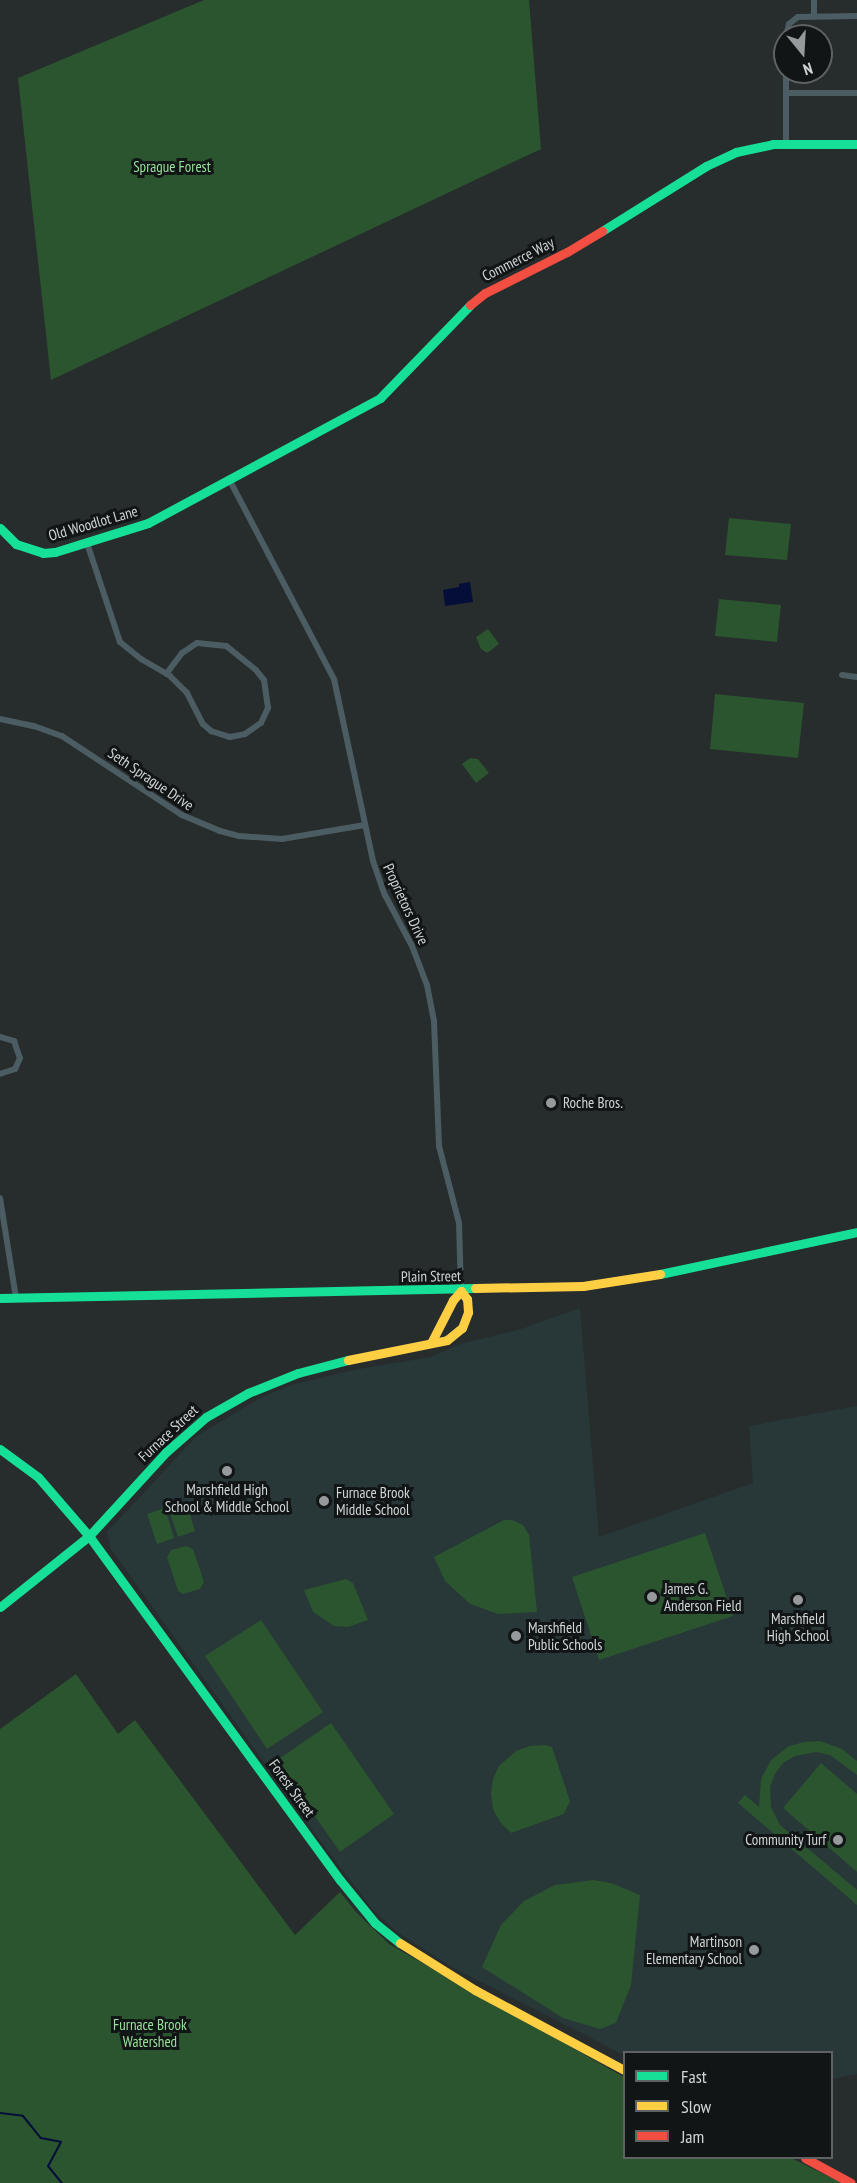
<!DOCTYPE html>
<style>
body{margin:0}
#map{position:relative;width:857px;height:2183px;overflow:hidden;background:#272c2d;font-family:"PT Sans Narrow",sans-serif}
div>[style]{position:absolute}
.built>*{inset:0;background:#283738}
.green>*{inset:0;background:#2b552f}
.water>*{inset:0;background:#040e39}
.stream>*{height:2px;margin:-1px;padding:0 1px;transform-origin:1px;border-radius:1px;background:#040e39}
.street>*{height:6px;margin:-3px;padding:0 3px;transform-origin:3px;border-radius:3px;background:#4c5c63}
.fast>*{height:9px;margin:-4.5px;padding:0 4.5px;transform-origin:4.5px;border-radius:4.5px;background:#16e098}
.slow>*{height:9px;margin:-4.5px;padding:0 4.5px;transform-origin:4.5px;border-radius:4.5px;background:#ffcf43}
.jam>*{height:9px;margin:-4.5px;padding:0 4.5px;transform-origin:4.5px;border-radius:4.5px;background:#f24e42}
.dots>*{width:16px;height:16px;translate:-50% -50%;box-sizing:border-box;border:3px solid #111516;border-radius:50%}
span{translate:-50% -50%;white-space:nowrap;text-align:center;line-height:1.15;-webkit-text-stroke:6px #111516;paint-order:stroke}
.park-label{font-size:15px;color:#97e39a}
.street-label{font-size:15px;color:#d1d6d7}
.poi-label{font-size:15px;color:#d1d6d7}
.left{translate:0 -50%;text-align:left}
.right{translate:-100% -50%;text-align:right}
.legend{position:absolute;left:623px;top:2051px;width:210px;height:108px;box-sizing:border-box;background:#111516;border:2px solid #5e6263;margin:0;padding:8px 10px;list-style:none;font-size:18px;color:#d1d6d7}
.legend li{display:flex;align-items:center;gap:12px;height:30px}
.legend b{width:30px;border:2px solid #5e6263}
.north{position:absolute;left:773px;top:24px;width:60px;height:60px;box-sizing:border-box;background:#111516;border:2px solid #5e6263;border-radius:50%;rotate:162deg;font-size:16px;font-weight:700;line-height:24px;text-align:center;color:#d1d6d7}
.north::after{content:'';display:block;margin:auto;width:21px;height:27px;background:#969a9c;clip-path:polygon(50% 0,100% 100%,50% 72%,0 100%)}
</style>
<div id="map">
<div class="built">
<div style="clip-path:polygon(580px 1308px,599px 1537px,753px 1483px,749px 1426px,857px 1406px,857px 2074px,832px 2079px,832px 2052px,624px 2052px,624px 2055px,450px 1966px,397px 1932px,373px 1910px,321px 1842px,111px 1549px,107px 1532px,197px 1436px,262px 1397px,291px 1385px,353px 1370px,431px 1357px,460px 1344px,518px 1330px)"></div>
</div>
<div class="green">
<div style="clip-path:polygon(204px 0,529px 0,541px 149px,51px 380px,18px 78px)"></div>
<div style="clip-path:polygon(729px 518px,791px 524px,787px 560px,725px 555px)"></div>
<div style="clip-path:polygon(719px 599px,781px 605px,777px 642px,715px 636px)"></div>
<div style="clip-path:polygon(488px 629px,499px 644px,487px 653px,481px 649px,476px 637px)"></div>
<div style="clip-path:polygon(715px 694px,804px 703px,798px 758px,710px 749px)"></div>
<div style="clip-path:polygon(470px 758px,478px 759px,489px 773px,476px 783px,462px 764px)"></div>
<div style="clip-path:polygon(186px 1502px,195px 1531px,178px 1537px,168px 1507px)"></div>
<div style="clip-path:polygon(165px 1508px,174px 1538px,157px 1544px,147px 1514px)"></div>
<div style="clip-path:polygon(504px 1520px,512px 1520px,523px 1525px,529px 1535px,537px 1612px,498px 1614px,470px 1604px,445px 1581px,434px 1557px)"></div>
<div style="clip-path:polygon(705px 1533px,733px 1616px,599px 1660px,572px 1577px)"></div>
<div style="clip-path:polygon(186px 1546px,193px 1549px,204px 1582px,200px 1589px,183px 1594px,178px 1591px,167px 1557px,171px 1550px)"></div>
<div style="clip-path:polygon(346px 1579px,353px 1583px,368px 1620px,348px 1627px,334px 1626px,313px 1612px,304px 1590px)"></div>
<div style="clip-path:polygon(261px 1620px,323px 1712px,267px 1749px,205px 1656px)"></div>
<div style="clip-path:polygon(76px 1674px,118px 1734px,135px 1720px,295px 1935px,340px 1892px,356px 1912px,389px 1944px,624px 2077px,624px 2158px,791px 2158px,842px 2183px,0 2183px,0 1729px)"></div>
<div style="clip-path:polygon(331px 1723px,394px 1814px,340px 1852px,276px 1761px)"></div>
<div style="clip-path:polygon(820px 1741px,842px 1749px,857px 1761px,857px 1775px,830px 1755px,816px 1752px,795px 1756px,783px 1763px,775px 1774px,770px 1787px,771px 1807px,780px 1825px,857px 1890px,857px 1905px,738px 1803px,745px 1795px,759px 1807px,761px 1779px,771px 1760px,789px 1746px,804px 1742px)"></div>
<div style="clip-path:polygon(545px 1745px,552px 1747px,570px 1801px,564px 1814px,511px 1833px,500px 1822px,493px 1809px,491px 1794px,493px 1779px,499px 1766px,516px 1751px,530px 1746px)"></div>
<div style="clip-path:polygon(821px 1763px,857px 1794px,857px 1872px,783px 1808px)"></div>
<div style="clip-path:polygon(593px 1880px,611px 1883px,640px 1895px,631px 1985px,616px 2023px,600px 2029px,563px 2018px,482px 1967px,501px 1925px,524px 1901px,555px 1885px)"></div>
</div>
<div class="water">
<div style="clip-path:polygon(470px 582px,473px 602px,445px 606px,443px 590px,459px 587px,459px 584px)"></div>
</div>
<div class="stream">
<div style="left:0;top:2113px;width:23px;rotate:7deg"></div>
<div style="left:23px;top:2116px;width:28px;rotate:51deg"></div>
<div style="left:41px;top:2138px;width:20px;rotate:11deg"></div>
<div style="left:61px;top:2142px;width:27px;rotate:118deg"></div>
<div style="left:48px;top:2166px;width:22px;rotate:51deg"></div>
</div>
<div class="street">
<div style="left:814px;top:15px;width:15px;rotate:-90deg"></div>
<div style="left:786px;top:36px;width:12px;rotate:-76deg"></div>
<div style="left:789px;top:24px;width:11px;rotate:-38deg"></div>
<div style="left:798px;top:17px;width:59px;rotate:-1deg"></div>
<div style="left:786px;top:72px;width:72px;rotate:90deg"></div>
<div style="left:786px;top:93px;width:71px"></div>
<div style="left:230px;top:481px;width:224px;rotate:62.3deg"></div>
<div style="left:334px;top:679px;width:186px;rotate:77.9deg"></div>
<div style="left:373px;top:861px;width:36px;rotate:71deg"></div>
<div style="left:385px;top:895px;width:58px;rotate:62.1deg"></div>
<div style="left:412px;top:946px;width:42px;rotate:69deg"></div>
<div style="left:427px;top:985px;width:37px;rotate:79deg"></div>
<div style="left:434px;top:1021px;width:125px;rotate:87.7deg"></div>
<div style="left:439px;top:1146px;width:80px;rotate:75.4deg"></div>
<div style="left:459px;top:1223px;width:67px;rotate:88.3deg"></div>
<div style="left:87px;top:543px;width:104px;rotate:71.6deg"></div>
<div style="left:120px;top:642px;width:27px;rotate:39deg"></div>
<div style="left:141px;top:659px;width:34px;rotate:30deg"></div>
<div style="left:170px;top:676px;width:24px;rotate:45deg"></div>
<div style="left:187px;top:693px;width:35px;rotate:63deg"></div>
<div style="left:203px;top:724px;width:11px;rotate:41deg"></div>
<div style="left:211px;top:731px;width:20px;rotate:18deg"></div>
<div style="left:230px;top:737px;width:15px;rotate:-11deg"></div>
<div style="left:245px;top:734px;width:19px;rotate:-35deg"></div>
<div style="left:261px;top:723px;width:17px;rotate:-65deg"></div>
<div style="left:268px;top:708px;width:28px;rotate:-98deg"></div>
<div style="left:264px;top:680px;width:13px;rotate:-129deg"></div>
<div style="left:256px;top:670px;width:38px;rotate:-141deg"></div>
<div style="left:226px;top:646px;width:29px;rotate:-174deg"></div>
<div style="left:197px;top:643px;width:18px;rotate:146deg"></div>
<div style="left:182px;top:653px;width:26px;rotate:127deg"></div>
<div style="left:842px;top:675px;width:15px;rotate:8deg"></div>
<div style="left:0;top:719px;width:35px;rotate:12deg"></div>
<div style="left:34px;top:726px;width:30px;rotate:20deg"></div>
<div style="left:62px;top:736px;width:144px;rotate:33.4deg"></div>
<div style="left:182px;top:815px;width:41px;rotate:22.8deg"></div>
<div style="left:220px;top:831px;width:20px;rotate:15deg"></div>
<div style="left:239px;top:836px;width:43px;rotate:4deg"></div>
<div style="left:282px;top:839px;width:84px;rotate:-9.6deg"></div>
<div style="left:0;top:1037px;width:15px;rotate:16deg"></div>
<div style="left:14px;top:1041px;width:18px;rotate:71deg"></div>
<div style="left:20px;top:1058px;width:12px;rotate:114deg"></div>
<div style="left:15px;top:1069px;width:16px;rotate:162deg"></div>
<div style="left:0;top:1198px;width:101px;rotate:80.9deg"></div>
</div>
<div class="fast">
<div style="left:602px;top:231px;width:123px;rotate:-32deg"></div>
<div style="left:706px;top:166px;width:33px;rotate:-25deg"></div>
<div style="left:736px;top:152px;width:38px;rotate:-12deg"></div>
<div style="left:773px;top:144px;width:84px"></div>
<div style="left:0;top:528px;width:23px;rotate:45deg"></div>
<div style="left:16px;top:544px;width:28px;rotate:18deg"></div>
<div style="left:43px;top:553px;width:12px;rotate:-5deg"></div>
<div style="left:55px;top:552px;width:97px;rotate:-17.3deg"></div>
<div style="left:148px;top:523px;width:264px;rotate:-28.3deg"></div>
<div style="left:380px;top:398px;width:129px;rotate:-45.9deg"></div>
<div style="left:660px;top:1274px;width:201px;rotate:-12deg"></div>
<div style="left:0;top:1298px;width:475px;rotate:-1.2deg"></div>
<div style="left:0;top:1449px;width:47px;rotate:36.4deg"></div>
<div style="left:38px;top:1477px;width:78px;rotate:49.2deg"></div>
<div style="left:89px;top:1536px;width:426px;rotate:53.9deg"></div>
<div style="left:340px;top:1880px;width:55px;rotate:50.9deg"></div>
<div style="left:375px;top:1923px;width:32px;rotate:39deg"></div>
<div style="left:0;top:1607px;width:114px;rotate:-38.6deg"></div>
<div style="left:89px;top:1536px;width:114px;rotate:-47.5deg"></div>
<div style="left:166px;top:1452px;width:53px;rotate:-41.2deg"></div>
<div style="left:206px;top:1417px;width:48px;rotate:-29.7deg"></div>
<div style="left:248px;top:1393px;width:54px;rotate:-21.8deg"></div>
<div style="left:298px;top:1373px;width:52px;rotate:-14.6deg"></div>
</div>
<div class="slow">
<div style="left:475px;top:1288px;width:108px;rotate:-1.1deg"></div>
<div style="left:583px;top:1286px;width:78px;rotate:-8.9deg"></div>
<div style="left:348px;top:1360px;width:101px;rotate:-11.4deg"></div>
<div style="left:447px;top:1340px;width:19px;rotate:-39deg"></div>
<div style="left:462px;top:1328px;width:17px;rotate:-69deg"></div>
<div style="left:468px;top:1312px;width:13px;rotate:-94deg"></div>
<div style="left:467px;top:1299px;width:10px;rotate:-127deg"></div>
<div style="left:461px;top:1291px;width:12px;rotate:132deg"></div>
<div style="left:453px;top:1300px;width:48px;rotate:117.1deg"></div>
<div style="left:400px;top:1943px;width:89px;rotate:32.1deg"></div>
<div style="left:475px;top:1990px;width:169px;rotate:28.2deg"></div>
</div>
<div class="jam">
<div style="left:470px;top:305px;width:19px;rotate:-39deg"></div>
<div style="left:485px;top:293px;width:92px;rotate:-26.6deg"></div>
<div style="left:567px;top:252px;width:41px;rotate:-31deg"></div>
<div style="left:805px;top:2158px;width:52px;rotate:28.5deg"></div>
</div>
<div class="dots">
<div style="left:551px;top:1103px;background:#969a9c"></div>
<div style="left:227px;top:1471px;background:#969a9c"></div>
<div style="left:324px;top:1501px;background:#969a9c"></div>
<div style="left:652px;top:1597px;background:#969a9c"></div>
<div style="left:798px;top:1600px;background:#969a9c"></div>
<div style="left:516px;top:1636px;background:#969a9c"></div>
<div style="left:838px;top:1840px;background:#969a9c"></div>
<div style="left:754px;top:1950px;background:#969a9c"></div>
</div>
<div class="park-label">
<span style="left:172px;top:167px">Sprague Forest</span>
<span style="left:150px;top:2033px">Furnace Brook<br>Watershed</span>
</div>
<div class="street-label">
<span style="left:518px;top:259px;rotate:-27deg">Commerce Way</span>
<span style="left:93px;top:523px;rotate:-16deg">Old Woodlot Lane</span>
<span style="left:151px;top:779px;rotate:34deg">Seth Sprague Drive</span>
<span style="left:406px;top:904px;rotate:65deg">Proprietors Drive</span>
<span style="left:431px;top:1276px;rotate:-1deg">Plain Street</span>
<span style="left:168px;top:1433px;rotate:-43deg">Furnace Street</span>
<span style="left:292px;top:1788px;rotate:54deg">Forest Street</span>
</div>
<div class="poi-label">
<span class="left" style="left:563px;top:1103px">Roche Bros.</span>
<span style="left:227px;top:1498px">Marshfield High<br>School &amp; Middle School</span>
<span class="left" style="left:336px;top:1501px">Furnace Brook<br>Middle School</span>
<span class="left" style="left:664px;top:1597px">James G.<br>Anderson Field</span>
<span style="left:798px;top:1627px">Marshfield<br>High School</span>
<span class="left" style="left:528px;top:1636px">Marshfield<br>Public Schools</span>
<span class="right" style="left:826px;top:1840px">Community Turf</span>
<span class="right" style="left:742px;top:1950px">Martinson<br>Elementary School</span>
</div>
<ul class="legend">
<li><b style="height:8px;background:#16e098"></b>Fast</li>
<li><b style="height:8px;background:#ffcf43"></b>Slow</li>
<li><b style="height:8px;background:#f24e42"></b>Jam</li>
</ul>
<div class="north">N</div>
</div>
